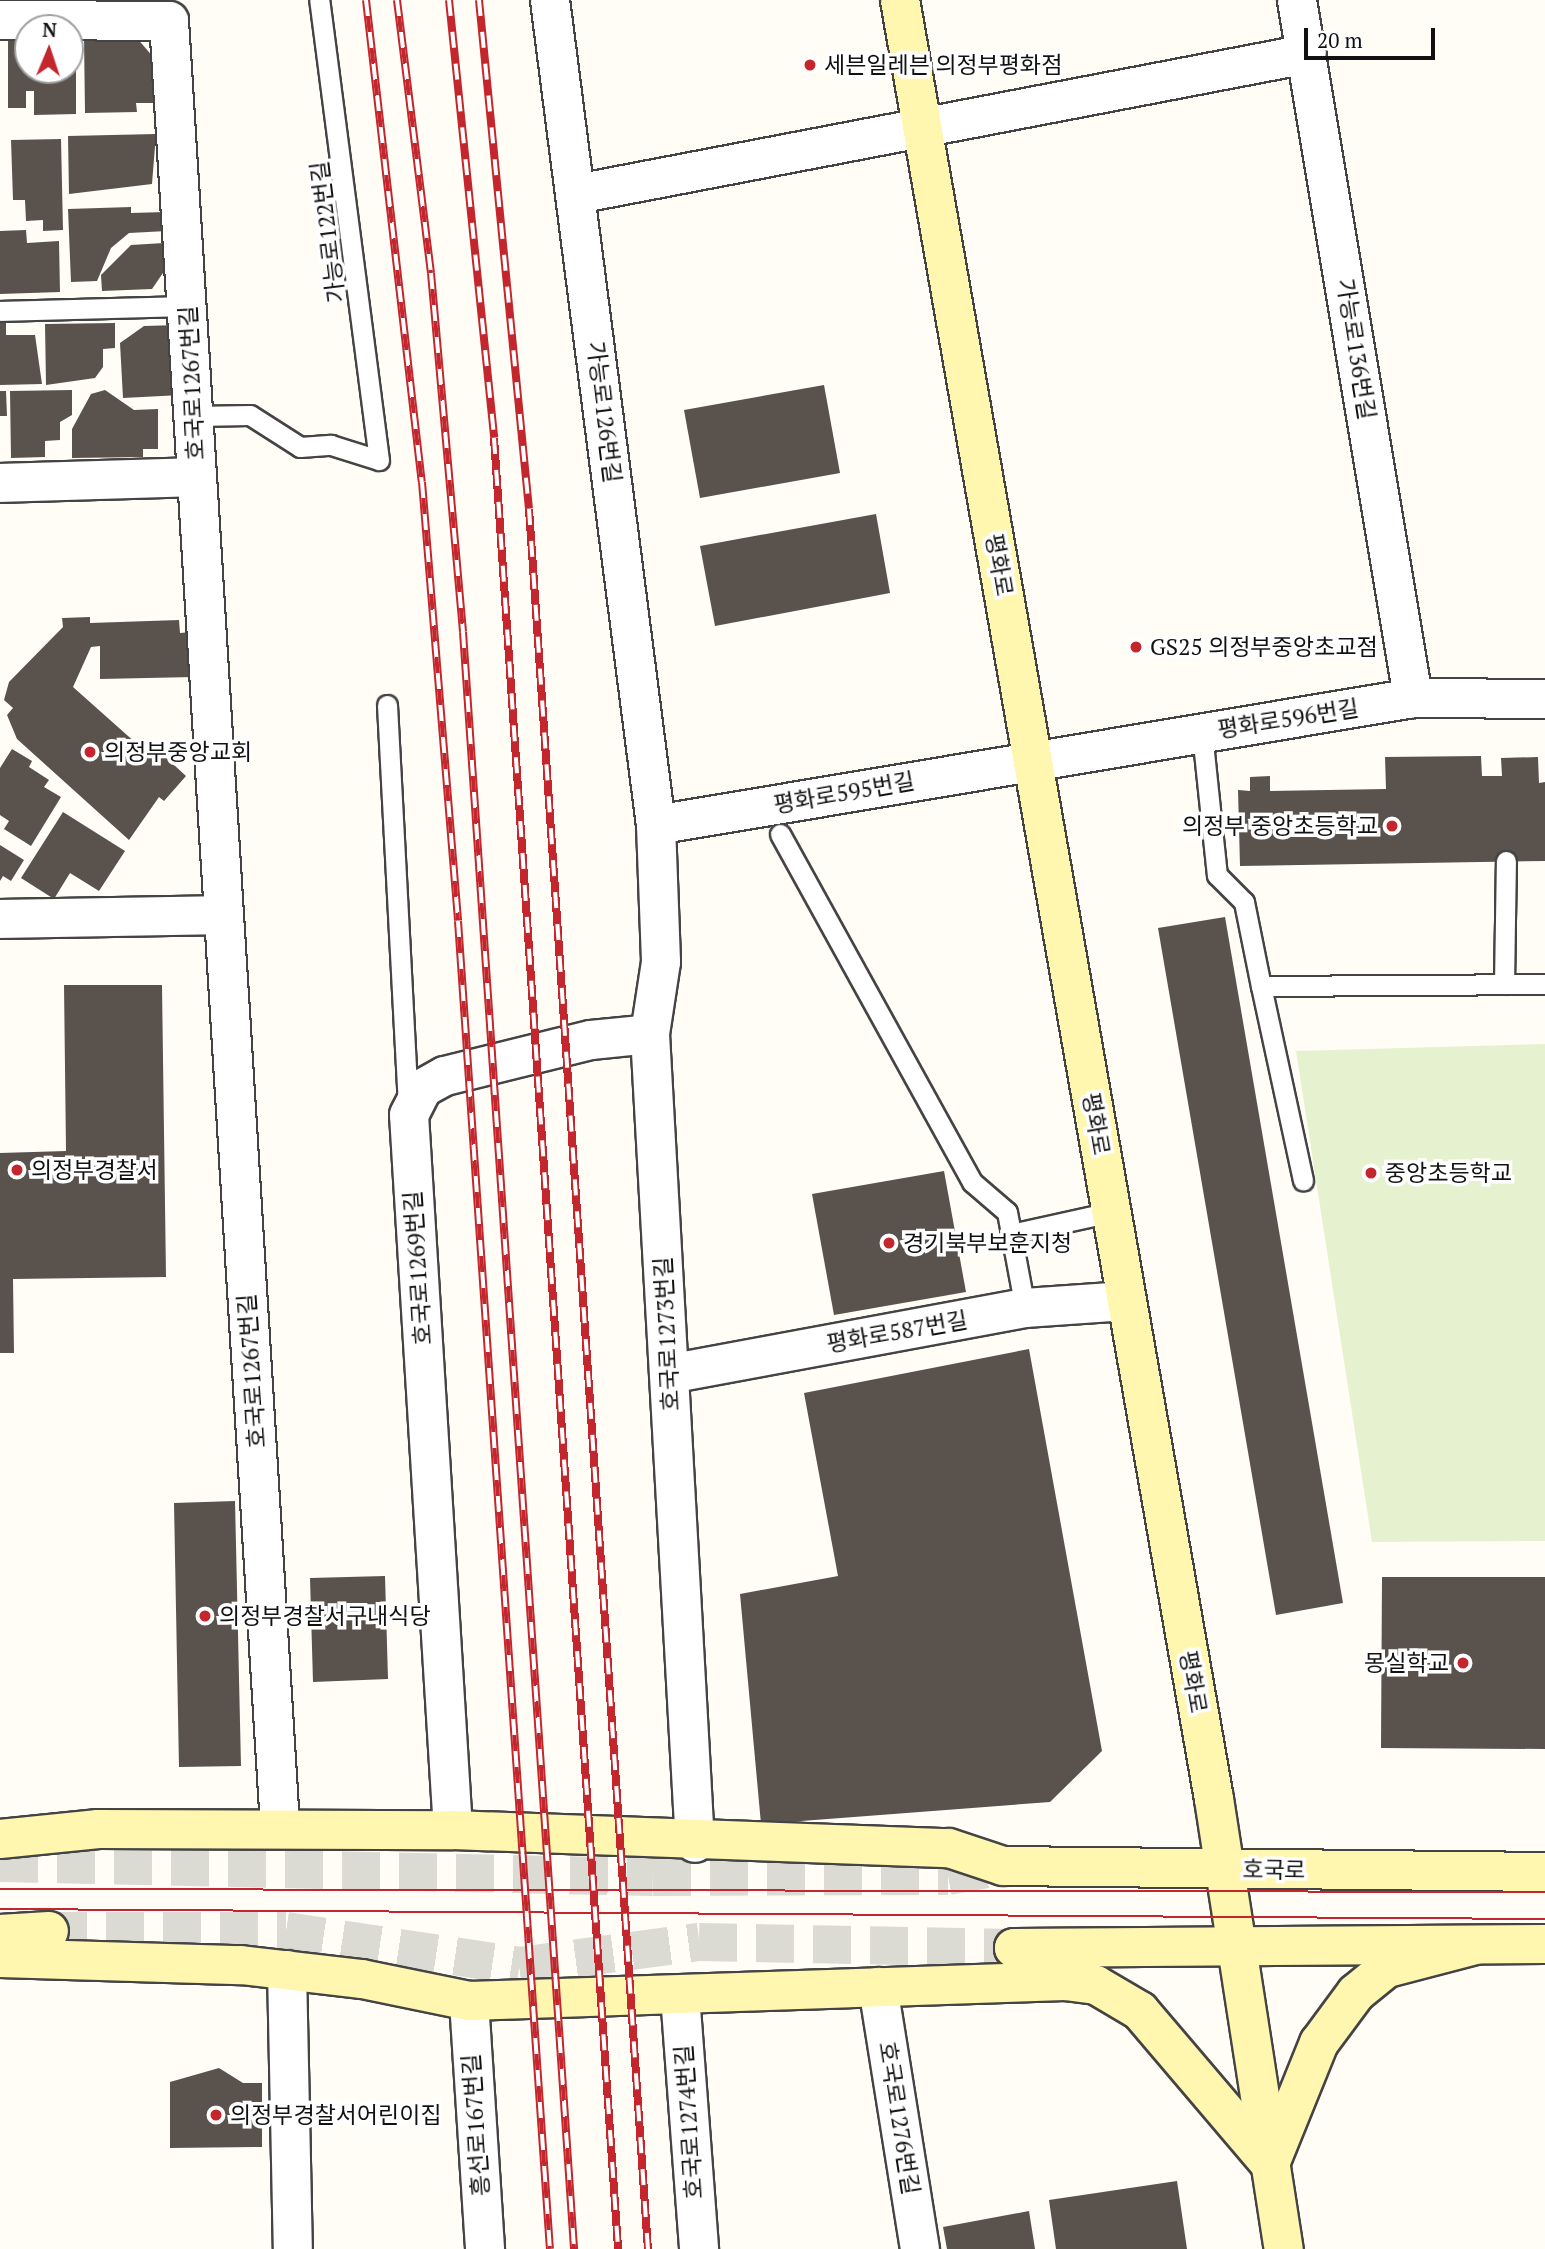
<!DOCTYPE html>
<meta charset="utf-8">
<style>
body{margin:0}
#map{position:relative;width:1545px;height:2249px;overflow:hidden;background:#fffdf5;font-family:"PT Serif","Noto Sans KR",serif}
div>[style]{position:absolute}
.pitch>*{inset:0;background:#e6f2cf}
.building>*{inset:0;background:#5a524d}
.secondary-tunnel>*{height:38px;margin-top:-19px;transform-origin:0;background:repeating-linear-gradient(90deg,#dbdad3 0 38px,transparent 0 57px)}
.roads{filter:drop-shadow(2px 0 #444) drop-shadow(-2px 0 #444) drop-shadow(0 2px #444) drop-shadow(0 -2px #444)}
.lane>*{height:19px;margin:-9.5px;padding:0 9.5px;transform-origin:9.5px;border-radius:9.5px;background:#fff}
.street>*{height:38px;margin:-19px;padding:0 19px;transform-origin:19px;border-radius:19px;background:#fff}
.secondary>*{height:38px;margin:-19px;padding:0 19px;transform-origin:19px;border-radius:19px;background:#fff6b0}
.tram>*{height:2px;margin:-1px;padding:0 1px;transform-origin:1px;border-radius:1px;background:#c4262e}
.rail>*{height:8px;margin-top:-4px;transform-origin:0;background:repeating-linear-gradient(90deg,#fff 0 16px,#c4262e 0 32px);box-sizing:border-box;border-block:2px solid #c4262e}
.dots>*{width:19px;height:19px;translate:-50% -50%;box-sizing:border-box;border:4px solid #fff;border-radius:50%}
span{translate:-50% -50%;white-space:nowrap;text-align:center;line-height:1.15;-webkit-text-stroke:7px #fff;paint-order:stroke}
.poi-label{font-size:23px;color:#111}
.left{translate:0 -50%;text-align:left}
.right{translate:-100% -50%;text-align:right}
.street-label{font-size:23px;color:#111}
.north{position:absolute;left:14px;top:14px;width:70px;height:70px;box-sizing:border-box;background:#fff;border:2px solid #a0a0a0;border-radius:50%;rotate:2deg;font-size:19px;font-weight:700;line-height:28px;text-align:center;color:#111}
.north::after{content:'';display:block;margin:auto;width:24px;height:32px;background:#c4262e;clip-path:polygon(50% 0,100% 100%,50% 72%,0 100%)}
.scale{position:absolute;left:1304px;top:28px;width:131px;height:32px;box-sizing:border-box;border:4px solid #111;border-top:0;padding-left:9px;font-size:21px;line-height:24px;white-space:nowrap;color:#111;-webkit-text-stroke:5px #fff;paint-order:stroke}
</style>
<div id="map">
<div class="pitch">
<div style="clip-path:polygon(1545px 1044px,1545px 1541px,1372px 1542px,1296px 1051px)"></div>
</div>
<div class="building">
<div style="clip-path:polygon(70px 35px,76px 35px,76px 114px,34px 115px,34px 91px,26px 91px,26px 108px,8px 108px,8px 36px,28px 36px,28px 70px,70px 70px)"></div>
<div style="clip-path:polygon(136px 37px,154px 58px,154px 103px,136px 103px,137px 112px,85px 113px,84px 38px)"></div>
<div style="clip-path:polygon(156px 134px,152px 184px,69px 194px,68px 136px)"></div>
<div style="clip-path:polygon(61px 139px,63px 230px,43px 231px,43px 220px,26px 221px,25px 200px,13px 200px,11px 140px)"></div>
<div style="clip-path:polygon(131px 207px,131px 213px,166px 212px,167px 231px,129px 233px,111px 248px,97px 281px,71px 282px,68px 209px)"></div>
<div style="clip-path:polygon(26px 230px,27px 243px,59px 241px,60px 292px,0 294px,0 231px)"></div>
<div style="clip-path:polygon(164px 243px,165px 270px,152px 289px,102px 291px,101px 275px,131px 245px)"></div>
<div style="clip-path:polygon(0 323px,6px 323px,6px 335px,35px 335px,42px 384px,0 385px)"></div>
<div style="clip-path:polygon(115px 323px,115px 348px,103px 349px,103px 367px,95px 378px,46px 385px,45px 324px)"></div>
<div style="clip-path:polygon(178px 325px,181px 395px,123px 398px,120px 343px,144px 326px)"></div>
<div style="clip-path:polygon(824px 385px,840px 473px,700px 498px,684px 410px)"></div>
<div style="clip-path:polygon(72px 390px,72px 415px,60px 422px,60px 440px,45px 441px,45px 457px,11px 458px,10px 391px)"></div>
<div style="clip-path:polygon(105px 390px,134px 410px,158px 409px,158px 449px,143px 449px,143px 457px,72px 458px,72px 429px,91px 394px)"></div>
<div style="clip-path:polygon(0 391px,6px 391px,7px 416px,0 416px)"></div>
<div style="clip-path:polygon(876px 514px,890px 593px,715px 626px,700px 546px)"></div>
<div style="clip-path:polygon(90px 617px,90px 623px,179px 620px,180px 633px,192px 632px,194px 677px,100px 679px,100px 646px,91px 647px,73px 687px,155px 760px,161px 753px,186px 776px,164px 801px,159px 797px,129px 840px,17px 739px,7px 715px,13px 708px,4px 700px,9px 682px,63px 627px,62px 618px)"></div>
<div style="clip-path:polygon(12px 749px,32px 761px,29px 767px,49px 780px,44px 787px,61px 797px,31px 846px,4px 829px,9px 821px,0 815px,0 768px)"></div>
<div style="clip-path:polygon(1481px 756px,1482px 776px,1502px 776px,1501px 758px,1538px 757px,1539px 783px,1545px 782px,1545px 861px,1240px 866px,1238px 790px,1250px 791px,1250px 777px,1270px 776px,1270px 791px,1386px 789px,1385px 757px)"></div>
<div style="clip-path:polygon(63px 812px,125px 851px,99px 891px,70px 873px,54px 899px,21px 878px)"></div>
<div style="clip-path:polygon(0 845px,24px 860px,11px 881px,3px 876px,0 881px)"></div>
<div style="clip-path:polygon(1225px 917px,1343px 1603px,1276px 1615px,1158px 928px)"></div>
<div style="clip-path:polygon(64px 985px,162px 985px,166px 1277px,13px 1279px,14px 1353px,0 1353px,0 1153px,66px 1151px)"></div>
<div style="clip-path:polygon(944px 1171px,966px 1292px,834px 1315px,812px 1194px)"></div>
<div style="clip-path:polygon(1029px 1349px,1102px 1751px,1050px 1802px,761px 1824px,740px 1594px,838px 1576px,804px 1393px)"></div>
<div style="clip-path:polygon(235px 1501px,241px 1766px,179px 1767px,174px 1503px)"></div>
<div style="clip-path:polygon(385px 1576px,388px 1679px,313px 1682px,310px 1578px)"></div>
<div style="clip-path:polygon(1382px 1577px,1545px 1577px,1545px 1749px,1381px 1748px)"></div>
<div style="clip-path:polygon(219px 2068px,243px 2083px,262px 2083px,262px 2147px,170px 2148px,170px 2082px)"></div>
<div style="clip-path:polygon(1177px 2181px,1187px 2249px,1056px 2249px,1049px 2200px)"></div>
<div style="clip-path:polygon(1029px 2211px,1035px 2249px,947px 2249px,943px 2227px)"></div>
</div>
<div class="secondary-tunnel">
<div style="left:0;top:1863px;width:653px;rotate:1.23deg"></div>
<div style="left:653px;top:1877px;width:295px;rotate:-0.2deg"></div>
<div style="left:948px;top:1876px;width:56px;rotate:-10.3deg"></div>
<div style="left:49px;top:1931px;width:237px"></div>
<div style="left:286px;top:1931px;width:236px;rotate:8.5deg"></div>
<div style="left:519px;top:1966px;width:182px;rotate:-7.6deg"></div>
<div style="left:699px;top:1942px;width:315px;rotate:1.1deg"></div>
</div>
<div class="roads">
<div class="lane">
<div style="left:0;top:311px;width:187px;rotate:-1.5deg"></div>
<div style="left:194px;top:416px;width:56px;rotate:-1deg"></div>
<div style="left:250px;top:415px;width:59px;rotate:32.6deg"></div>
<div style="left:300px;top:447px;width:31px;rotate:-4deg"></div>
<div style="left:331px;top:445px;width:50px;rotate:17.4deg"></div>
<div style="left:379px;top:460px;width:464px;rotate:-97.4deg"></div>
<div style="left:387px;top:705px;width:398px;rotate:87deg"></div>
<div style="left:1202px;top:733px;width:143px;rotate:84deg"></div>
<div style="left:1217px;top:875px;width:38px;rotate:45deg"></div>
<div style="left:1244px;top:902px;width:86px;rotate:78.6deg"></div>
<div style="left:1261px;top:986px;width:284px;rotate:-0.4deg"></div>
<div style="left:780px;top:834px;width:397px;rotate:61.1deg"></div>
<div style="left:972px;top:1182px;width:46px;rotate:40.6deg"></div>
<div style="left:1007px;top:1212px;width:98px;rotate:79.4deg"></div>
<div style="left:1504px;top:984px;width:123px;rotate:-89.1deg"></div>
<div style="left:1261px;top:986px;width:199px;rotate:77.8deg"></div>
<div style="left:1011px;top:1234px;width:102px;rotate:-12.4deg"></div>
</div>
<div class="street">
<div style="left:550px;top:0;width:832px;rotate:82.68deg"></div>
<div style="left:656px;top:825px;width:137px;rotate:87.9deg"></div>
<div style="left:661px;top:962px;width:73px;rotate:98.7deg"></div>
<div style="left:650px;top:1034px;width:810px;rotate:86.82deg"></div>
<div style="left:1297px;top:0;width:708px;rotate:80.56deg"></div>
<div style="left:0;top:20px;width:169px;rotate:0.3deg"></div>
<div style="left:169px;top:21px;width:1809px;rotate:86.48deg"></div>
<div style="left:577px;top:194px;width:743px;rotate:-10.86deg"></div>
<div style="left:0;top:483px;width:197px;rotate:-1.7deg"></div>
<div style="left:656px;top:825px;width:768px;rotate:-9.52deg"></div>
<div style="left:1413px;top:698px;width:132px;rotate:0.4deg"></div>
<div style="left:0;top:919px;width:224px;rotate:-1deg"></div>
<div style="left:669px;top:1374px;width:362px;rotate:-10.5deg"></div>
<div style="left:1025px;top:1308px;width:101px;rotate:-4deg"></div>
<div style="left:453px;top:1830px;width:716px;rotate:-93.52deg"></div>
<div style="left:409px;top:1115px;width:30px;rotate:-63deg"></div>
<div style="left:423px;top:1088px;width:25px;rotate:-29deg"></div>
<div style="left:445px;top:1076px;width:150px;rotate:-13.9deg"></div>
<div style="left:591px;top:1040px;width:59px;rotate:-5.8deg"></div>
<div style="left:287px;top:1970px;width:279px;rotate:88.8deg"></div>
<div style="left:878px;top:1987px;width:265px;rotate:80.9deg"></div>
<div style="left:680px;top:1995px;width:255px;rotate:85.7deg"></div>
<div style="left:469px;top:2001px;width:249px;rotate:86.3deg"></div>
</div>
<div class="secondary">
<div style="left:900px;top:0;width:1826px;rotate:80.1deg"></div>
<div style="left:1214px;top:1799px;width:455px;rotate:81.2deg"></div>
<div style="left:0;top:1839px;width:99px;rotate:-5.8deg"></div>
<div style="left:98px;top:1829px;width:355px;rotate:0.2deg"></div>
<div style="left:453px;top:1830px;width:496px;rotate:2.1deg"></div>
<div style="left:949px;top:1848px;width:57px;rotate:18.4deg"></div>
<div style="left:1003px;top:1866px;width:542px;rotate:0.63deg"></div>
<div style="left:0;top:1934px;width:49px;rotate:-3.5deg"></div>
<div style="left:1014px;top:1948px;width:61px;rotate:32.9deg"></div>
<div style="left:1065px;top:1981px;width:31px;rotate:7deg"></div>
<div style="left:1096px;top:1985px;width:51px;rotate:30.6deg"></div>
<div style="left:1140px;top:2011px;width:201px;rotate:49.6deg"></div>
<div style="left:1270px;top:2164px;width:131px;rotate:-68deg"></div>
<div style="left:1319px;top:2043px;width:62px;rotate:-53.5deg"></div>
<div style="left:1356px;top:1993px;width:40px;rotate:-39deg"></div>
<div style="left:1387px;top:1968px;width:91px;rotate:-14.6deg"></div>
<div style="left:1014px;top:1948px;width:531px;rotate:-0.43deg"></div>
<div style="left:0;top:1958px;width:241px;rotate:1.7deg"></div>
<div style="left:241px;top:1965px;width:122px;rotate:6.6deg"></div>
<div style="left:362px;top:1979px;width:109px;rotate:11.6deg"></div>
<div style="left:469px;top:2001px;width:596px;rotate:-1.92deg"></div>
</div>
</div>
<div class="tram">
<div style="left:0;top:1889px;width:1545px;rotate:0.11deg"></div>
<div style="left:0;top:1909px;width:1545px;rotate:0.37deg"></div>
</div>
<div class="rail">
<div style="left:366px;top:0;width:485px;rotate:83.4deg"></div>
<div style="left:422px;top:482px;width:440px;rotate:85.3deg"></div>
<div style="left:458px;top:921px;width:1331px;rotate:86.04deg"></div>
<div style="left:397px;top:0;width:275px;rotate:82.9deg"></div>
<div style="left:431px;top:273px;width:360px;rotate:84.9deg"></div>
<div style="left:463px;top:632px;width:1621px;rotate:86.07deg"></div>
<div style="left:449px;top:0;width:440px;rotate:84.1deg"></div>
<div style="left:494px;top:438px;width:1815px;rotate:86.08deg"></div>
<div style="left:479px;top:0;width:511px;rotate:84.39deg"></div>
<div style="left:529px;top:509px;width:1744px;rotate:86.09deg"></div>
</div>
<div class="dots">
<div style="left:810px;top:65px;background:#c4262e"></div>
<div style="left:1136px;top:647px;background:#c4262e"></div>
<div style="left:90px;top:752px;background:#c4262e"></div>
<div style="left:1392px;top:826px;background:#c4262e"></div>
<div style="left:17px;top:1170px;background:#c4262e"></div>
<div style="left:1371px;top:1173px;background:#c4262e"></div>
<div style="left:889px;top:1243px;background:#c4262e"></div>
<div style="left:205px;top:1616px;background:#c4262e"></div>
<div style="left:1463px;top:1663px;background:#c4262e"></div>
<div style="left:216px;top:2115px;background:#c4262e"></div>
</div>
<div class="poi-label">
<span class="left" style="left:824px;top:65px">세븐일레븐 의정부평화점</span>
<span class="left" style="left:1150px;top:647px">GS25 의정부중앙초교점</span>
<span class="left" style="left:104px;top:752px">의정부중앙교회</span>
<span class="right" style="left:1378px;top:826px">의정부 중앙초등학교</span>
<span class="left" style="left:31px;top:1170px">의정부경찰서</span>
<span class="left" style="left:1385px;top:1173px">중앙초등학교</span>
<span class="left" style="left:903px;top:1243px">경기북부보훈지청</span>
<span class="left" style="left:219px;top:1616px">의정부경찰서구내식당</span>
<span class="right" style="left:1449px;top:1663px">몽실학교</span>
<span class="left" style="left:230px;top:2115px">의정부경찰서어린이집</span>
</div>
<div class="street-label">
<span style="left:328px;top:232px;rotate:-97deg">가능로122번길</span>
<span style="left:1356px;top:349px;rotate:81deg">가능로136번길</span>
<span style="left:192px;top:383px;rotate:-93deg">호국로1267번길</span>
<span style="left:604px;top:412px;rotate:83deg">가능로126번길</span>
<span style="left:999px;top:565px;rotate:80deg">평화로</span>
<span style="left:1288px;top:719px;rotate:-9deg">평화로596번길</span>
<span style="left:844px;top:793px;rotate:-10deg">평화로595번길</span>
<span style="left:1096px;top:1124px;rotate:80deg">평화로</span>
<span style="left:418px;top:1268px;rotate:-94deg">호국로1269번길</span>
<span style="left:897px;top:1332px;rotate:-10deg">평화로587번길</span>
<span style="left:667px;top:1334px;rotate:-93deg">호국로1273번길</span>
<span style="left:252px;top:1371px;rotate:-94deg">호국로1267번길</span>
<span style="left:1193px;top:1682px;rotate:80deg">평화로</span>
<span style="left:1274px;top:1870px;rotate:1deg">호국로</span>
<span style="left:899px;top:2118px;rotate:81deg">호국로1276번길</span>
<span style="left:689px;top:2122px;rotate:-94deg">호국로1274번길</span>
<span style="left:476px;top:2125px;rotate:-94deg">흥선로167번길</span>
</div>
<div class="north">N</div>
<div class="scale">20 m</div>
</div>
